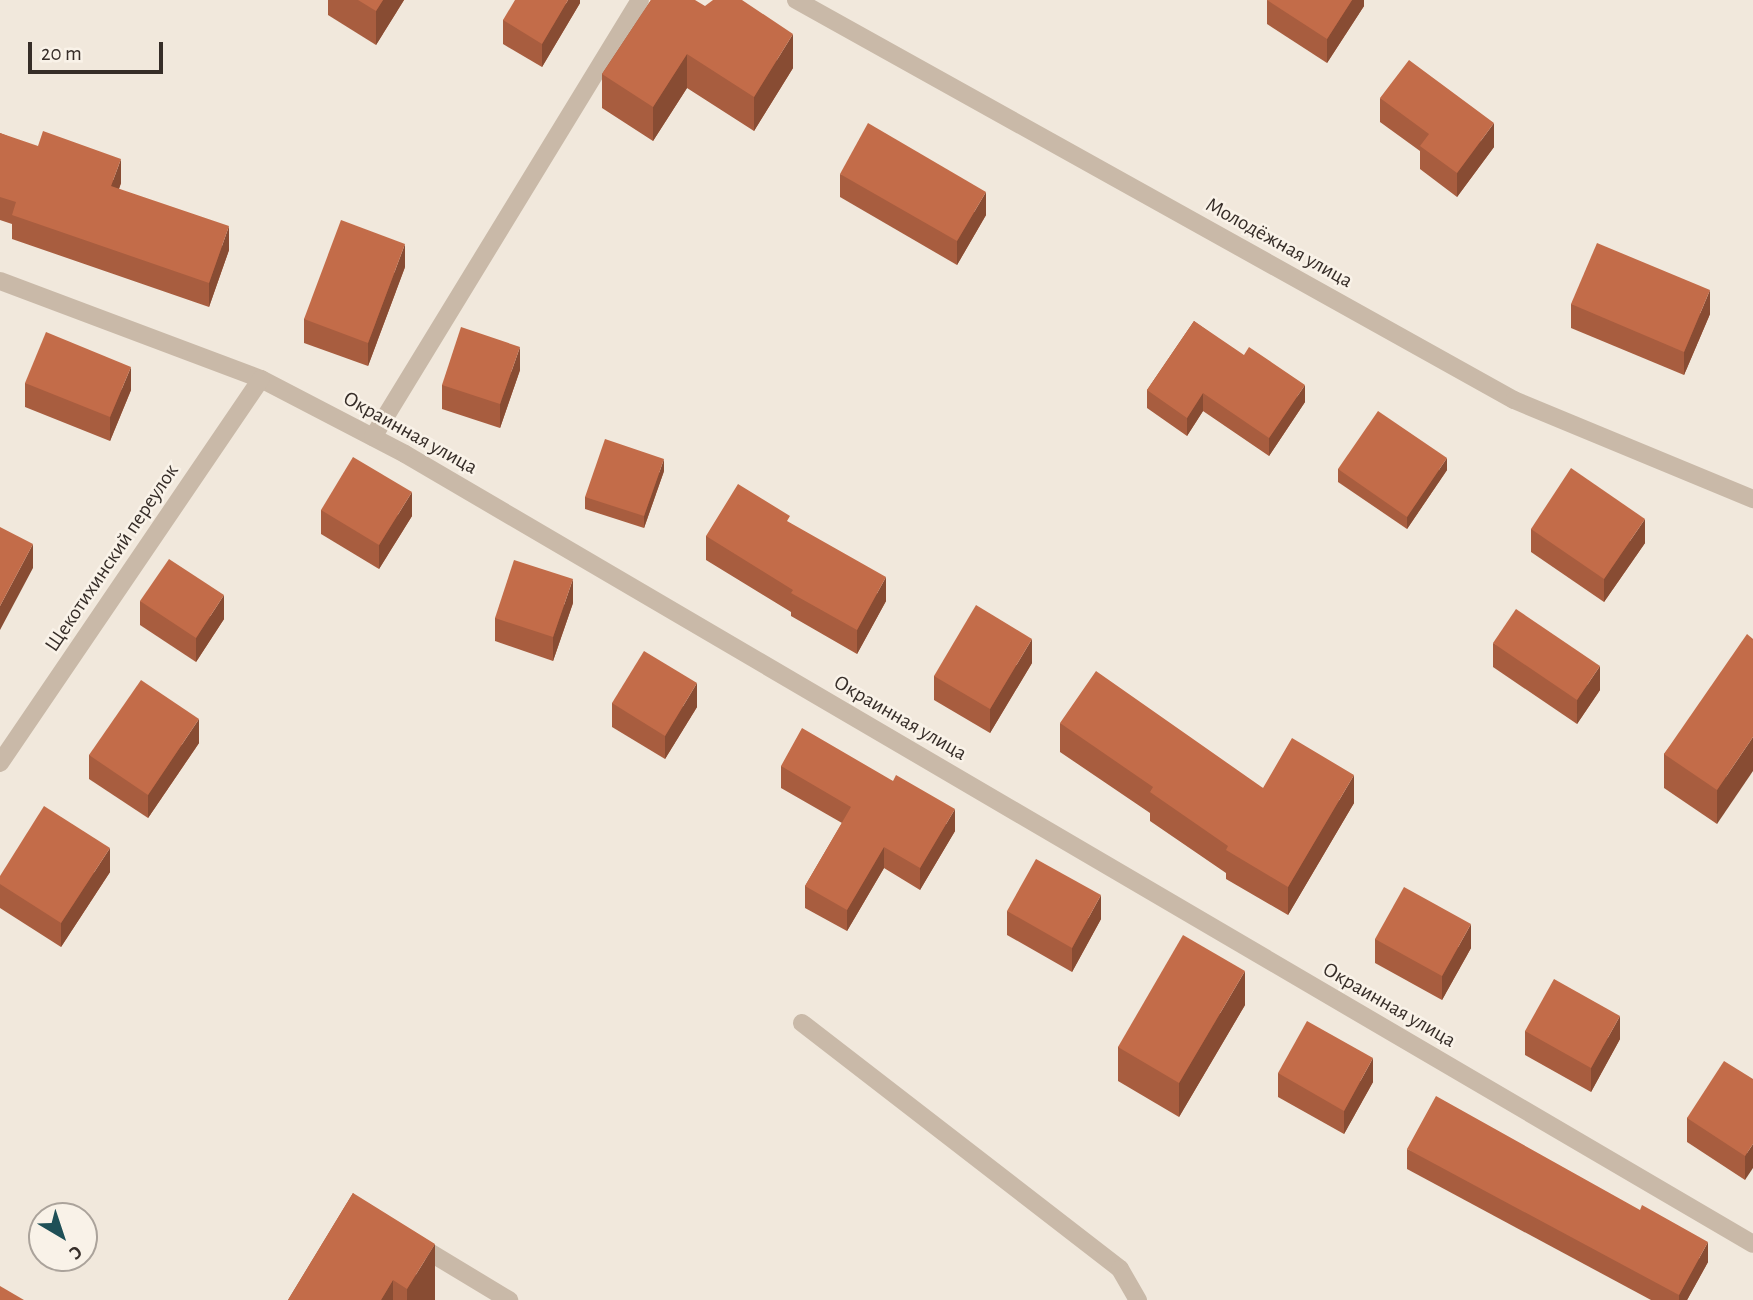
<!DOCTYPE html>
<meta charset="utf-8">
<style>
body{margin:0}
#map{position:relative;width:1753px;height:1300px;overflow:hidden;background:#f1e8dc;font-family:"Alegreya Sans",sans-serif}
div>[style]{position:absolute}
.minor>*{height:18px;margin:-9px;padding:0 9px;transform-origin:9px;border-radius:9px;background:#c9b9a8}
.wall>*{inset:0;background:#a85d3f}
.shaded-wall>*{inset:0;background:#884c33}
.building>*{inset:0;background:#c36c49}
span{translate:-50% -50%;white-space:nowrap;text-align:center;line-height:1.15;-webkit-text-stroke:5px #f9f2e8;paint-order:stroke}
.street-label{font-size:21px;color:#362d28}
.north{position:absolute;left:28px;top:1202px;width:70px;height:70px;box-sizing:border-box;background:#f9f2e8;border:2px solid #aba39b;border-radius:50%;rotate:141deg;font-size:19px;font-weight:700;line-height:28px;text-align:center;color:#362d28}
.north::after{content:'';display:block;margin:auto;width:24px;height:32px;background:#1f5057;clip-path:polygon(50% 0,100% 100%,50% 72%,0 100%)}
.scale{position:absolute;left:28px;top:42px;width:135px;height:32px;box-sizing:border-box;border:4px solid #362d28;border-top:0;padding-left:9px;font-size:21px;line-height:24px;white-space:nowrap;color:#362d28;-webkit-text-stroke:5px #f9f2e8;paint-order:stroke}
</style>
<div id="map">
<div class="minor">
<div style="left:796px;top:0;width:822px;rotate:29.12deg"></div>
<div style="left:1514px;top:400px;width:259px;rotate:22.5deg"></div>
<div style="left:0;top:281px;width:279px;rotate:20.6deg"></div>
<div style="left:261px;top:379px;width:162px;rotate:27.5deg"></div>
<div style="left:405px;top:454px;width:1562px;rotate:30.37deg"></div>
<div style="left:373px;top:437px;width:512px;rotate:-58.58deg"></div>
<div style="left:0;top:763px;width:464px;rotate:-55.8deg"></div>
<div style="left:802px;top:1023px;width:402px;rotate:37.7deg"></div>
<div style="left:1120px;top:1269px;width:36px;rotate:60deg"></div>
<div style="left:416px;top:1244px;width:109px;rotate:31.1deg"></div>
</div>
<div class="wall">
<div style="clip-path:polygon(328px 0,404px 0,376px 45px,328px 15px)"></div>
<div style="clip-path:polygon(580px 0,580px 3px,542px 67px,503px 44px,503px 20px)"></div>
<div style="clip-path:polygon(651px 0,793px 68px,754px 131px,687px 88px,653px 141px,602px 108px,602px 74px)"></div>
<div style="clip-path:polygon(1267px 0,1364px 0,1364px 6px,1327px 63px,1267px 24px)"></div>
<div style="clip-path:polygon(1380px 98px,1494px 147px,1457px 197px,1420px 169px,1420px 151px,1380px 122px)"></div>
<div style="clip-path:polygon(0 133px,121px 183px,119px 189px,229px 250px,209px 307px,12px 239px,12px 224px,0 220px)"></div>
<div style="clip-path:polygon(840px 174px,986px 215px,957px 265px,840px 197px)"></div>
<div style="clip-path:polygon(405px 267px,368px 366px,304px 343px,304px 319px)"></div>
<div style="clip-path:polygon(1571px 304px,1710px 314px,1684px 375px,1571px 328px)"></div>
<div style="clip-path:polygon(1194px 321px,1305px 402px,1269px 456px,1203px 411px,1187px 436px,1147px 408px,1147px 390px)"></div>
<div style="clip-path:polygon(520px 370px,500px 428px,442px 409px,442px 385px)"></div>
<div style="clip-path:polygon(25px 383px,131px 390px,110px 441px,25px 407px)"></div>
<div style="clip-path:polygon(1338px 469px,1447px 470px,1407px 529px,1338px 482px)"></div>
<div style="clip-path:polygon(664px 471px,644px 528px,585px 509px,585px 497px)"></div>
<div style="clip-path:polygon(321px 510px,412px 516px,379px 569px,321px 534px)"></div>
<div style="clip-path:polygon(790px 523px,886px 601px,857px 654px,791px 616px,791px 612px,706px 560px,706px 536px)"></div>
<div style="clip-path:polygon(1531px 529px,1645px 543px,1604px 602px,1531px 552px)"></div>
<div style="clip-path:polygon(140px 601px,224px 619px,196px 662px,140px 625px)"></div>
<div style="clip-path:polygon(573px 603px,553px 661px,495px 641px,495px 618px)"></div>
<div style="clip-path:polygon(1753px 639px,1717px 824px,1664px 788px,1664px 754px)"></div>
<div style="clip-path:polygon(1493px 643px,1600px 690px,1577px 724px,1493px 667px)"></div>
<div style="clip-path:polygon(1032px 663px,990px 733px,934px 700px,934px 676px)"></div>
<div style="clip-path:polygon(612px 703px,697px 707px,665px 759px,612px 727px)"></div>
<div style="clip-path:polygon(1060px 723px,1263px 788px,1354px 803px,1288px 915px,1226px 879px,1226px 873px,1150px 821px,1150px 813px,1060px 752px)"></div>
<div style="clip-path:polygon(199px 743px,148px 818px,89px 779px,89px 755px)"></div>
<div style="clip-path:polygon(781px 766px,893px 781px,955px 831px,920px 890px,884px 868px,847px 931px,805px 908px,805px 886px,842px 823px,781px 788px)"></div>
<div style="clip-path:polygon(110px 872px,61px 947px,0 908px,0 876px)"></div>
<div style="clip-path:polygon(1007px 911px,1101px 919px,1072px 972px,1007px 935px)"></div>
<div style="clip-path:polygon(1375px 939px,1471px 948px,1442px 1000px,1375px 963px)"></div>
<div style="clip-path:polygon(1245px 1005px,1179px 1117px,1118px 1081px,1118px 1047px)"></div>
<div style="clip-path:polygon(1525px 1031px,1620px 1039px,1591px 1092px,1525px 1055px)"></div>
<div style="clip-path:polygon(1278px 1073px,1373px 1082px,1344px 1134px,1278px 1097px)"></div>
<div style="clip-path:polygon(1753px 1079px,1745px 1180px,1687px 1142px,1687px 1118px)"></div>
<div style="clip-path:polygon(1407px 1149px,1708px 1262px,1687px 1300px,1651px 1300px,1407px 1169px)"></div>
<div style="clip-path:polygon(353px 1193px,435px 1300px,288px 1300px)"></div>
</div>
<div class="shaded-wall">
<div style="clip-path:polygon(383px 0,404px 0,376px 45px,376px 11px)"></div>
<div style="clip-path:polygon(568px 0,580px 0,580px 3px,542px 67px,542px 44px)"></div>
<div style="clip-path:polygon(1352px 0,1364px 0,1364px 6px,1327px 63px,1327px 39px)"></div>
<div style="clip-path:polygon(793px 34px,793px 68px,754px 131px,754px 97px)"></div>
<div style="clip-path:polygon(687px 54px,687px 88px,653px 141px,653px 107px)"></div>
<div style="clip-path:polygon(1494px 123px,1494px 147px,1457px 197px,1457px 173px)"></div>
<div style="clip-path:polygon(121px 159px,121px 183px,111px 210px,111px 186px)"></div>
<div style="clip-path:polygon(986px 192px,986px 215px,957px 265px,957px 241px)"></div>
<div style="clip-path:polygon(229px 226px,229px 250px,209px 307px,209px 283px)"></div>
<div style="clip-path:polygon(405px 244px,405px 267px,368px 366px,368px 343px)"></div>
<div style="clip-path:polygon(1710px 290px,1710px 314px,1684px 375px,1684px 352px)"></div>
<div style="clip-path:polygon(520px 347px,520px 370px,500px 428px,500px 404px)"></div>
<div style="clip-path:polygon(131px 367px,131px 390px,110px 441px,110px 417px)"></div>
<div style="clip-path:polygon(1305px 385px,1305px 402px,1269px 456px,1269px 438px)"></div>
<div style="clip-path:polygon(1203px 393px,1203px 411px,1187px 436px,1187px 418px)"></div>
<div style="clip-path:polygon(1447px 458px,1447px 470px,1407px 529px,1407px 517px)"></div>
<div style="clip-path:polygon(664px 459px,664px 471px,644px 528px,644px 516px)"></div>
<div style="clip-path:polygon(412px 492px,412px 516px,379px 569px,379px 545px)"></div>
<div style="clip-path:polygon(1645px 519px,1645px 543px,1604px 602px,1604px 579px)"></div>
<div style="clip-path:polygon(33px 544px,33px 568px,0 630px,0 606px)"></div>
<div style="clip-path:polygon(886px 577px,886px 601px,857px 654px,857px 630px)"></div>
<div style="clip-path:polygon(573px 579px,573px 603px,553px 661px,553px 637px)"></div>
<div style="clip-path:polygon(224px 595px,224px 619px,196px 662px,196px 638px)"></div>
<div style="clip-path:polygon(1032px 639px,1032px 663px,990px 733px,990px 709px)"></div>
<div style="clip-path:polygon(1600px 666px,1600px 690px,1577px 724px,1577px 700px)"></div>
<div style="clip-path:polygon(697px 683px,697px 707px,665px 759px,665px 736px)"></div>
<div style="clip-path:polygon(199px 719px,199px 743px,148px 818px,148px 795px)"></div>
<div style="clip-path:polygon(1753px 737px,1753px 771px,1717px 824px,1717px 790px)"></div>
<div style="clip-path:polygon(1354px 775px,1354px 803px,1288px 915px,1288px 887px)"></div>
<div style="clip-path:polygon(955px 809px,955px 831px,920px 890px,920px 868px)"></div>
<div style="clip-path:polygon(884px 847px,884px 868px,847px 931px,847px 910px)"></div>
<div style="clip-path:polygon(110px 848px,110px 872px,61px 947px,61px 923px)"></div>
<div style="clip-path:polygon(1101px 895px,1101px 919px,1072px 972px,1072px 948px)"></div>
<div style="clip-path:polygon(1471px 924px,1471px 948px,1442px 1000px,1442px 976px)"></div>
<div style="clip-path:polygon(1245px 971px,1245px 1005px,1179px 1117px,1179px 1083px)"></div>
<div style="clip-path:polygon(1620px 1016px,1620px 1039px,1591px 1092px,1591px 1068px)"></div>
<div style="clip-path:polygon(1373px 1058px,1373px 1082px,1344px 1134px,1344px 1111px)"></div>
<div style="clip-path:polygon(1753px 1144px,1753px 1168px,1745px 1180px,1745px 1156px)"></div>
<div style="clip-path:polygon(1708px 1242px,1708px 1262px,1687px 1300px,1679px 1300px,1679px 1295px)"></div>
<div style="clip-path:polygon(435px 1244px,435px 1300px,407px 1300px,407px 1289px)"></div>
<div style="clip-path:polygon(393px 1280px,393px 1300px,381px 1300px)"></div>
</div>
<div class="building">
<div style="clip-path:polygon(358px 0,383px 0,376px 11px)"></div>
<div style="clip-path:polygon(515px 0,568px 0,542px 44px,503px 20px)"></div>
<div style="clip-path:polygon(651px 0,695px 0,705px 6px,713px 0,742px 0,793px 34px,754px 97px,687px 54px,653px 107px,602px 74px)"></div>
<div style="clip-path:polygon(1267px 0,1352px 0,1327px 39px)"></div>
<div style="clip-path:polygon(1409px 60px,1494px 123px,1457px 173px,1420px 146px,1429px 134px,1380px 98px)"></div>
<div style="clip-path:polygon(868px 123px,986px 192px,957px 241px,840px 174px)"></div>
<div style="clip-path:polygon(43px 131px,121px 159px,111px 186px,229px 226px,209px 283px,12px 215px,16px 202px,0 197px,0 133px,38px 146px)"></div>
<div style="clip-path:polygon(341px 220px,405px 244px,368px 343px,304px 319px)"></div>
<div style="clip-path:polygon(1597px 243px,1710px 290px,1684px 352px,1571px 304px)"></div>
<div style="clip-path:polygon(1194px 321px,1244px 355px,1249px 347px,1305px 385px,1269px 438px,1203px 393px,1187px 418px,1147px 390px)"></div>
<div style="clip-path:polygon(461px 327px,520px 347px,500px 404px,442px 385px)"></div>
<div style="clip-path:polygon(46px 332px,131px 367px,110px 417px,25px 383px)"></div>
<div style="clip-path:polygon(1378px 411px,1447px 458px,1407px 517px,1338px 469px)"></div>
<div style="clip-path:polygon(605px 439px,664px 459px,644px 516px,585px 497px)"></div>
<div style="clip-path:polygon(353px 457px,412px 492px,379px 545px,321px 510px)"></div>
<div style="clip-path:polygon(1571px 468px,1645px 519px,1604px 579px,1531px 529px)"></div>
<div style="clip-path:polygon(738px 484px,790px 516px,787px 521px,886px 577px,857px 630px,791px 593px,793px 590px,706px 536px)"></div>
<div style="clip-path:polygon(0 527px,33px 544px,0 606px)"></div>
<div style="clip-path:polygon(169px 559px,224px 595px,196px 638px,140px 601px)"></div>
<div style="clip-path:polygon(514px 560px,573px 579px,553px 637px,495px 618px)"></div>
<div style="clip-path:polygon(976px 605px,1032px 639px,990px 709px,934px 676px)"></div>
<div style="clip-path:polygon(1516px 609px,1600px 666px,1577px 700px,1493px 643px)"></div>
<div style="clip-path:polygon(1747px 634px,1753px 639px,1753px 737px,1717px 790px,1664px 754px)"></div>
<div style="clip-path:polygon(644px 651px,697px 683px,665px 736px,612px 703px)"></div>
<div style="clip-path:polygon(1096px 671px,1263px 788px,1292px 738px,1354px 775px,1288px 887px,1226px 850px,1228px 846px,1150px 792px,1153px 787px,1060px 723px)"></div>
<div style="clip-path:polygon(141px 680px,199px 719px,148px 795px,89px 755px)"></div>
<div style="clip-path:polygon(802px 728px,893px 781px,896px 775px,955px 809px,920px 868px,884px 847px,847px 910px,805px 886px,851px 807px,781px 766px)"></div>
<div style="clip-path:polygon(44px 806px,110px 848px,61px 923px,0 884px,0 876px)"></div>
<div style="clip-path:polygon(1036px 859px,1101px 895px,1072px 948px,1007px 911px)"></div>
<div style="clip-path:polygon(1404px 887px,1471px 924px,1442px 976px,1375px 939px)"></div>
<div style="clip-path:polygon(1183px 935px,1245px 971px,1179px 1083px,1118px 1047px)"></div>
<div style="clip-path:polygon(1554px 979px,1620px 1016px,1591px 1068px,1525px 1031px)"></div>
<div style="clip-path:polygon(1307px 1021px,1373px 1058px,1344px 1111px,1278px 1073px)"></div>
<div style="clip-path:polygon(1724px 1061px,1753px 1079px,1753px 1144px,1745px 1156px,1687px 1118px)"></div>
<div style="clip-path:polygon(1436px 1096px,1640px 1210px,1642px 1205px,1708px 1242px,1679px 1295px,1407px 1149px)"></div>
<div style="clip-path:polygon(353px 1193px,435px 1244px,407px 1289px,393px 1280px,381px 1300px,288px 1300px)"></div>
<div style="clip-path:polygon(0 1286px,24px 1300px,0 1300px)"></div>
</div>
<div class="street-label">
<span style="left:1279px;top:243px;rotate:29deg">Молодёжная улица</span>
<span style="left:410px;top:433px;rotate:29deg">Окраинная улица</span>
<span style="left:112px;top:558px;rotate:-56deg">Щекотихинский переулок</span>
<span style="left:900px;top:718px;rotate:30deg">Окраинная улица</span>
<span style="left:1389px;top:1005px;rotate:30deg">Окраинная улица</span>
</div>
<div class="north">С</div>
<div class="scale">20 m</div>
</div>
